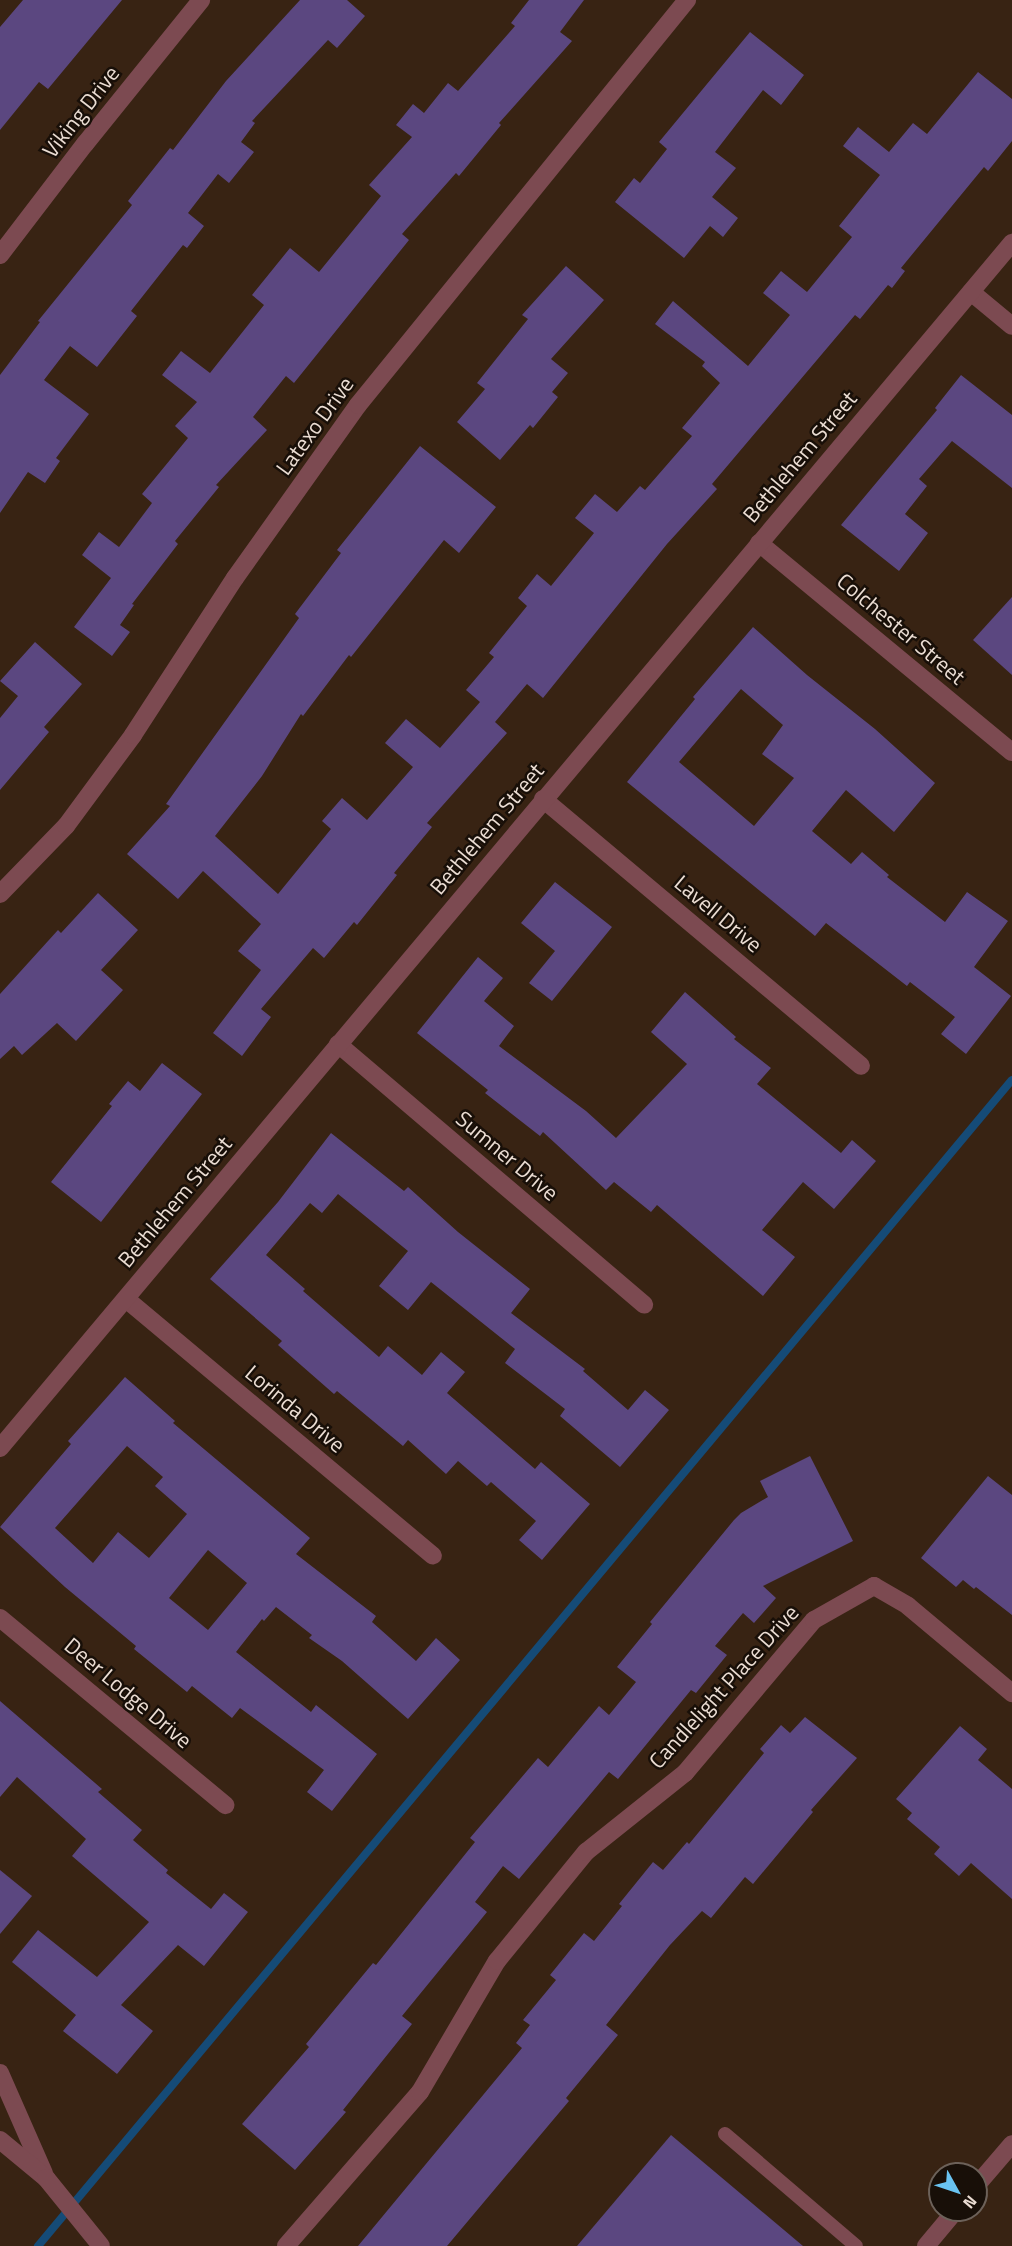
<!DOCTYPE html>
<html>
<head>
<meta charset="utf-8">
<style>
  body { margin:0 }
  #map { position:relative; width:1012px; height:2246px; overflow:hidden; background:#382313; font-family:"Titillium Web",sans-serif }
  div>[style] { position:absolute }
  .stream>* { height:8px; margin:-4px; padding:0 4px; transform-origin:4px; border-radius:4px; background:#154b77 }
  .building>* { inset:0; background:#5b4780 }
  .lane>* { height:14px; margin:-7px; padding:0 7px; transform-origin:7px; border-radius:7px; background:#7c4a51 }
  .street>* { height:18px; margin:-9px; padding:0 9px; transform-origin:9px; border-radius:9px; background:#7c4a51 }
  span { translate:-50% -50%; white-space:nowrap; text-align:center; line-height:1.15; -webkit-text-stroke:5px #180f08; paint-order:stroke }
  .street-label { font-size:22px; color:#ebddd3 }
  .north { position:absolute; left:928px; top:2162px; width:60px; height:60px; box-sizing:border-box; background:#180f08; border:2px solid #6c6159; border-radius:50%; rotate:130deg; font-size:16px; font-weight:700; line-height:24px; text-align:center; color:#ebddd3 }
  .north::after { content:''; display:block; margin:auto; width:21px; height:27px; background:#69c3f1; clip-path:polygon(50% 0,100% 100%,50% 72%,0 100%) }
</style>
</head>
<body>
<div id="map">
  <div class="stream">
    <div style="left:38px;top:2246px;width:1519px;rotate:-50.13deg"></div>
  </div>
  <div class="building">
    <div style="clip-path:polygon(23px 0,122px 0,48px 89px,39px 82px,0 130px,0 27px)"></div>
    <div style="clip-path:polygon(300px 0,347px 0,365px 16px,337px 48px,328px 40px,252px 121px,255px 123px,241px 142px,254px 152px,229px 183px,218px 174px,188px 213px,204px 226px,187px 248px,183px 245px,131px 311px,137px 316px,97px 367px,70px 346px,44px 380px,89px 414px,56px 458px,60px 461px,45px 483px,28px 472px,0 513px,0 375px,40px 322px,38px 321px,132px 205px,128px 201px,170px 148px,173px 150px,226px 81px)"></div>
    <div style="clip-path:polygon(529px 0,584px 0,560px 32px,572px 41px,499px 123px,501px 125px,459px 176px,456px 173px,402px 234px,409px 240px,294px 383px,286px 376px,253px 417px,267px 430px,216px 485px,219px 487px,175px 541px,178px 544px,132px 604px,134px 605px,120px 625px,130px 632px,112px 656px,74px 627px,111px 578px,82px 555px,99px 532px,119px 547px,152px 503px,142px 494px,188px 438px,175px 426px,197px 402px,162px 375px,181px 351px,210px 373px,264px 305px,252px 295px,290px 248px,319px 272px,381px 196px,369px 185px,412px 137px,396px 125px,413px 104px,424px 113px,448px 83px,458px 91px,515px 26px,511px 23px)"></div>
    <div style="clip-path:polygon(750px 32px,804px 75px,781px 105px,763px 90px,715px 152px,736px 168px,712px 197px,738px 218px,723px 237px,710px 226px,684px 258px,615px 202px,634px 178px,640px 183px,667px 149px,659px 142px)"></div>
    <div style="clip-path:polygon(978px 72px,1012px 99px,1012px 141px,988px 171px,984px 167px,901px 268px,905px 271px,892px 288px,888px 285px,860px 319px,855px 315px,712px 484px,717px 489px,667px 544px,543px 698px,527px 684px,495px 722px,507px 733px,427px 823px,432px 827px,394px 873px,397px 875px,357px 925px,354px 922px,324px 958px,313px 948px,261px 1009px,271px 1017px,242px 1056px,213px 1033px,261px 970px,238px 951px,261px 924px,203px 871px,178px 899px,127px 854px,170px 806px,166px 804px,299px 618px,295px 614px,341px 553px,337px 550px,420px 446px,496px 507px,459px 553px,444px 540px,351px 657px,349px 655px,303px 716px,301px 714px,262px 776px,215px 836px,278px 894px,331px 829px,322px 821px,342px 798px,367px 820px,413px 767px,385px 743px,406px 719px,440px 748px,480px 702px,466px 690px,494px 657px,489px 653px,527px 606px,518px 598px,537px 574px,551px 586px,594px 533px,575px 518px,595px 494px,617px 512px,640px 486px,645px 490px,692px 436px,682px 428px,720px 383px,702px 366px,705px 362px,655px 324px,673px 301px,748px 366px,790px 315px,763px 293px,781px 271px,807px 292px,852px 237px,839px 226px,880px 175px,843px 146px,858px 127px,889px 152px,913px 123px,927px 134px)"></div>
    <div style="clip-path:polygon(566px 266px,604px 300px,551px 359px,568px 373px,552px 392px,558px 397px,533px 428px,530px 425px,500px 460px,457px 422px,485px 389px,477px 383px,528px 319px,522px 315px)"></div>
    <div style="clip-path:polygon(961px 375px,1012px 415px,1012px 488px,952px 441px,919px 479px,927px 486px,905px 514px,928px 533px,899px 571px,841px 525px,937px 410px,935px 408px)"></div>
    <div style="clip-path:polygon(1012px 597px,1012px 675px,973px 640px)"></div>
    <div style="clip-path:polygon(evenodd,753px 627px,807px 675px,875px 729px,935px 783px,894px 832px,846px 790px,812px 831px,851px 864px,862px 852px,889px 875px,887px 877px,945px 922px,967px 892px,1008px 921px,974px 967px,1011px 996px,966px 1054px,941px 1034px,955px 1017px,910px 982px,907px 986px,826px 923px,815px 936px,627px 782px,695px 699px,693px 697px,753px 627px,741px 689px,783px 725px,762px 754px,794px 778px,754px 826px,679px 762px,741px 689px)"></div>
    <div style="clip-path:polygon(35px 642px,82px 684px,44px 727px,49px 732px,0 790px,0 718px,18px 696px,0 681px)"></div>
    <div style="clip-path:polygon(555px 882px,612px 927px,552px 1001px,529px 983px,555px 951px,521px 923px)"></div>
    <div style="clip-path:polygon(98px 893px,138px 930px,101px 970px,123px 990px,76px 1041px,57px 1023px,22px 1055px,14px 1046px,0 1059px,0 994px,58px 930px,61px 933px)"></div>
    <div style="clip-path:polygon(478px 957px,503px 978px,484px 1001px,514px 1026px,499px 1046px,586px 1111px,616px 1138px,687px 1064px,651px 1032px,685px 992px,736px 1037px,734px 1039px,771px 1068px,757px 1084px,841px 1153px,852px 1140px,876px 1161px,834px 1209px,803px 1182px,762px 1230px,795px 1257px,763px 1296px,657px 1205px,651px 1212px,614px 1182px,606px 1190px,543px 1132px,540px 1136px,485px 1093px,488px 1090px,417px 1033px)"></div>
    <div style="clip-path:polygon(162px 1063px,202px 1094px,101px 1222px,51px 1182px,112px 1106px,109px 1104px,128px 1081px,140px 1091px)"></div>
    <div style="clip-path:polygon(331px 1133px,404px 1191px,408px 1187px,458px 1232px,530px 1289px,511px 1313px,585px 1369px,583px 1371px,628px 1410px,645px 1390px,669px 1410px,620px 1467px,560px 1416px,565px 1409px,505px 1363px,515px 1349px,431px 1282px,408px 1310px,379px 1286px,408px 1251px,338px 1194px,322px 1213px,310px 1203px,266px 1255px,305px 1289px,303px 1291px,379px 1357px,388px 1346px,422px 1375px,441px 1352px,465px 1372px,447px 1393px,535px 1469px,541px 1462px,590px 1504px,542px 1560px,519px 1540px,536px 1521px,491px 1482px,487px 1486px,458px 1461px,446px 1474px,408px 1440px,403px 1446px,337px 1391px,334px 1394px,278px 1345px,282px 1341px,210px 1279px,278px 1202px)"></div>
    <div style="clip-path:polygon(evenodd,125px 1377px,175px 1421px,173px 1423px,310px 1538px,296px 1554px,376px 1616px,372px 1622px,416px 1661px,436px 1638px,460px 1660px,408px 1719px,342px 1661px,309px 1638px,312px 1635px,276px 1607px,264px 1621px,262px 1619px,236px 1652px,311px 1712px,316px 1705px,377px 1754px,332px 1811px,307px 1792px,324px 1770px,240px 1708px,232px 1718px,192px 1686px,187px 1692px,134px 1649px,136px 1646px,65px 1587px,0 1527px,71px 1444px,68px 1441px,125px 1377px,127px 1446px,163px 1477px,155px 1486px,187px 1514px,149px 1558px,118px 1532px,93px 1563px,55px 1528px,127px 1446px,125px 1377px,208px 1550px,247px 1583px,208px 1630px,169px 1598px,208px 1550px)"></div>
    <div style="clip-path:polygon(810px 1456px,853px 1541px,763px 1586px,776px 1598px,754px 1623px,743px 1613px,715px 1646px,727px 1655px,696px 1693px,691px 1690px,618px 1779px,609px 1772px,519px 1879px,503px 1866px,475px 1902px,487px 1912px,402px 2016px,412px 2024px,343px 2110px,346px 2112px,295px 2170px,242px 2124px,309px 2047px,306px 2044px,373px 1963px,376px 1965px,475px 1842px,470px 1838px,538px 1758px,548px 1767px,599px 1706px,609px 1715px,636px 1682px,617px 1667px,652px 1624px,650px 1622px,734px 1520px,741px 1513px,768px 1497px,760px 1481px)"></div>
    <div style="clip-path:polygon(988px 1476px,1012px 1495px,1012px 1615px,976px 1587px,974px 1589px,963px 1580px,956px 1587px,921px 1558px)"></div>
    <div style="clip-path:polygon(0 1701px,102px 1789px,98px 1792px,142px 1830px,133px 1840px,168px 1870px,166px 1873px,211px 1909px,224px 1893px,248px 1912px,204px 1966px,178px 1945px,121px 2005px,153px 2031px,117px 2074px,63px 2031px,76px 2015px,12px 1962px,38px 1930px,97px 1977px,149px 1922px,72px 1856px,86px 1839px,17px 1777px,0 1797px)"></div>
    <div style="clip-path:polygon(805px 1717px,857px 1758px,811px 1810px,813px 1812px,753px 1884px,745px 1877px,711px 1918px,702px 1911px,670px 1945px,606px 2025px,618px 2035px,566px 2098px,569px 2101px,447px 2246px,358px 2246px,522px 2048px,516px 2043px,530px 2025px,523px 2020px,556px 1980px,550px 1975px,584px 1933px,594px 1941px,622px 1906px,619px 1904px,653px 1862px,663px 1870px,687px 1842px,689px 1844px,764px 1753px,760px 1749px,781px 1725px,790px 1733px)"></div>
    <div style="clip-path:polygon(960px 1726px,987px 1749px,978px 1760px,1012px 1789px,1012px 1899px,971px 1863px,959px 1876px,934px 1854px,940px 1847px,907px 1819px,912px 1813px,896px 1799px)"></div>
    <div style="clip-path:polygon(0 1870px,32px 1896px,0 1934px)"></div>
    <div style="clip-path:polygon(671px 2135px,803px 2246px,577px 2246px)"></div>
  </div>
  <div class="lane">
    <div style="left:725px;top:2134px;width:172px;rotate:40.5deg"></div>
  </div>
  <div class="street">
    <div style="left:0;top:255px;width:140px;rotate:-52.6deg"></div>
    <div style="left:85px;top:144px;width:185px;rotate:-51.1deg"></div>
    <div style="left:971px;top:292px;width:53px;rotate:39.7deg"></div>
    <div style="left:759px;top:543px;width:328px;rotate:39.6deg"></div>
    <div style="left:543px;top:799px;width:415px;rotate:40deg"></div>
    <div style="left:0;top:894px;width:95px;rotate:-45.9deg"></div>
    <div style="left:66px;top:826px;width:113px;rotate:-53.6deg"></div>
    <div style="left:133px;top:735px;width:187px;rotate:-57deg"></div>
    <div style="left:235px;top:578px;width:212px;rotate:-54.6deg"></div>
    <div style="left:358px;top:405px;width:522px;rotate:-50.91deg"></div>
    <div style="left:338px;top:1044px;width:402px;rotate:40.4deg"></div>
    <div style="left:126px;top:1299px;width:400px;rotate:39.9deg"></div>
    <div style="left:0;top:1448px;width:1574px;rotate:-49.98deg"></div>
    <div style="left:0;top:1618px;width:293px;rotate:39.7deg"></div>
    <div style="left:0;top:2073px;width:109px;rotate:66.3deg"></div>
    <div style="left:0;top:2140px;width:60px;rotate:39.6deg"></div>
    <div style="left:46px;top:2178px;width:87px;rotate:51deg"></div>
    <div style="left:976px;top:2186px;width:55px;rotate:-49.4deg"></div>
    <div style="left:286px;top:2246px;width:204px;rotate:-49deg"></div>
    <div style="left:420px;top:2092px;width:152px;rotate:-59.6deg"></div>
    <div style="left:497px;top:1961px;width:141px;rotate:-50.8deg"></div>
    <div style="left:586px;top:1852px;width:127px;rotate:-38.6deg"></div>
    <div style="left:685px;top:1773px;width:200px;rotate:-49.9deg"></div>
    <div style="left:814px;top:1620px;width:69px;rotate:-29.5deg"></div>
    <div style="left:874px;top:1586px;width:39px;rotate:30deg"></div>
    <div style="left:908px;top:1606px;width:136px;rotate:39.9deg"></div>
    <div style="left:926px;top:2246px;width:47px;rotate:-50.2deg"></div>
  </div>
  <div class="street-label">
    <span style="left:81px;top:112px;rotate:-52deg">Viking Drive</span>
    <span style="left:315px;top:426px;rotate:-54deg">Latexo Drive</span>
    <span style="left:800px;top:457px;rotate:-50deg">Bethlehem Street</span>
    <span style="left:901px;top:629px;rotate:40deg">Colchester Street</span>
    <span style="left:487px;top:829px;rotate:-50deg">Bethlehem Street</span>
    <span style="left:718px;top:914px;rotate:40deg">Lavell Drive</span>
    <span style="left:507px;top:1156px;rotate:40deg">Sumner Drive</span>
    <span style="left:175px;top:1202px;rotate:-50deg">Bethlehem Street</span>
    <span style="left:295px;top:1409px;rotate:40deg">Lorinda Drive</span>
    <span style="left:724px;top:1687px;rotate:-48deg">Candlelight Place Drive</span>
    <span style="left:128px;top:1693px;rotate:40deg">Deer Lodge Drive</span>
  </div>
  <div class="north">N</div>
</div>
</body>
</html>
